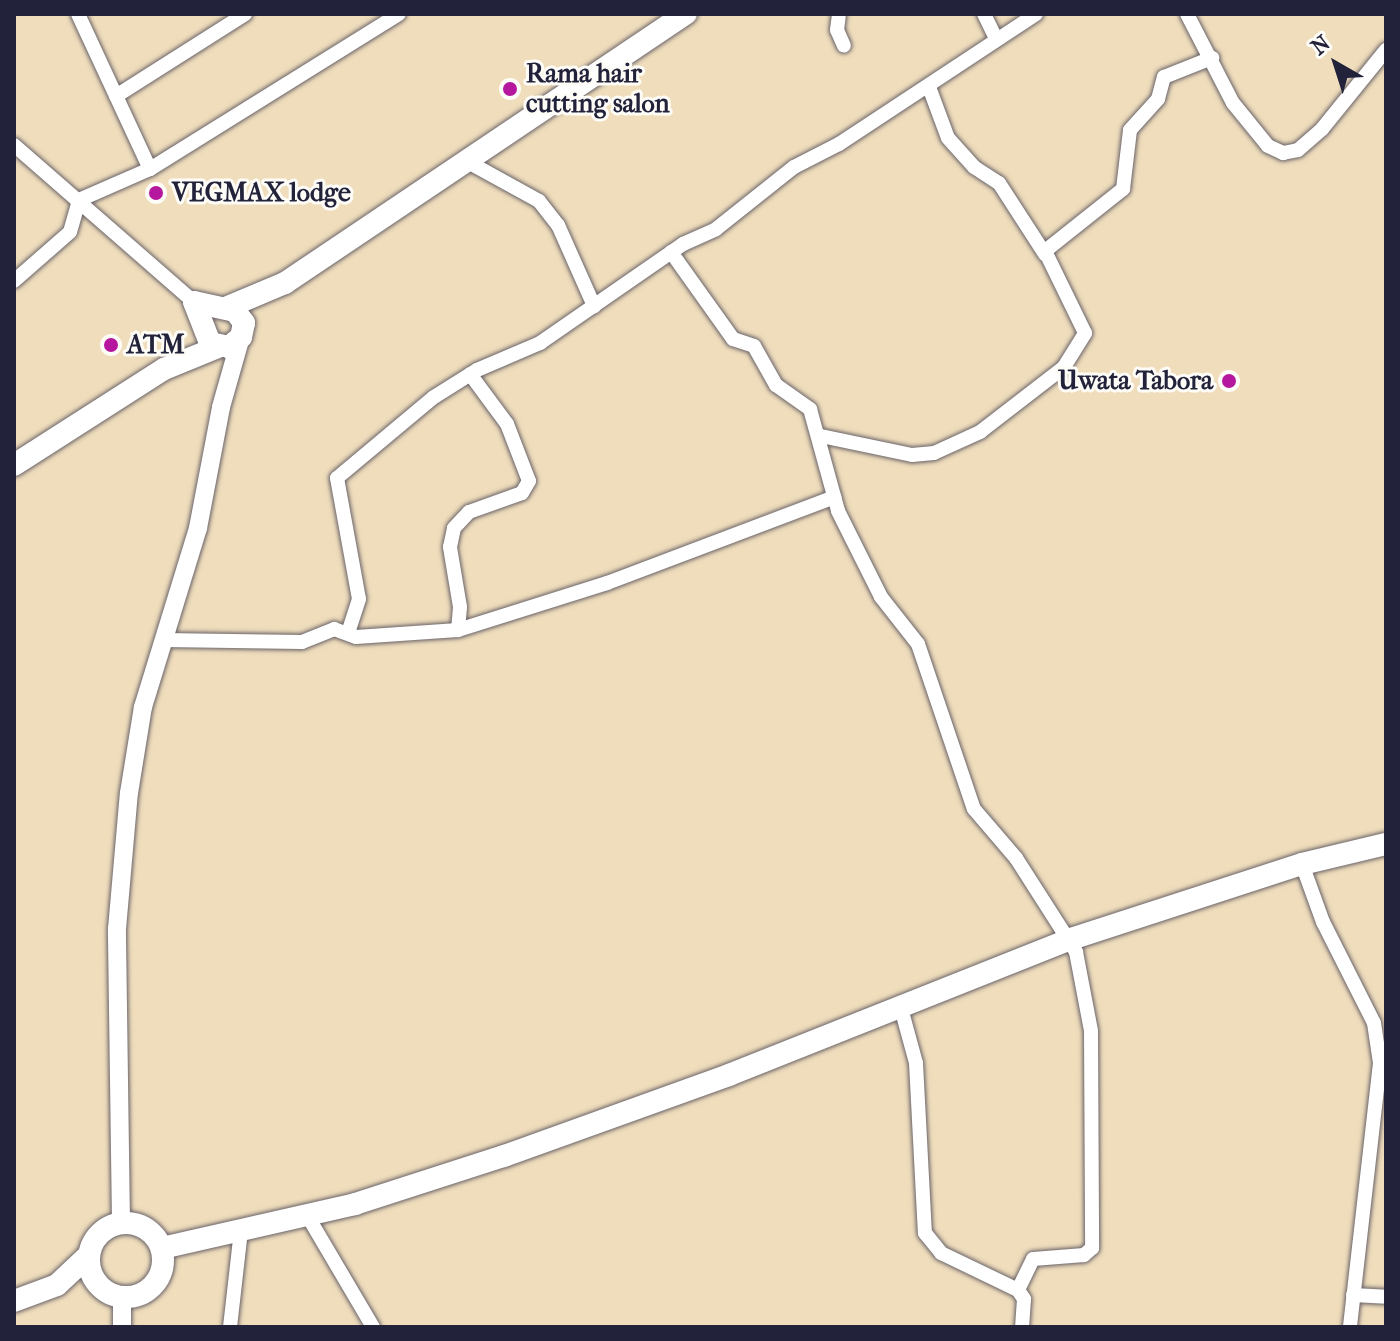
<!DOCTYPE html>
<html>
<head>
<meta charset="utf-8">
<style>
  body { margin:0 }
  #map { position:relative; width:1400px; height:1341px; overflow:hidden; background:#efddbc; font-family:"IM FELL French Canon",serif }
  div>[style] { position:absolute }
  .roads { filter:drop-shadow(0 0 2px #6a6368) drop-shadow(0 0 2px #6a6368) }
  .minor>* { height:14px; margin:-7px; padding:0 7px; transform-origin:7px; border-radius:7px; background:#fff }
  .major>* { height:18px; margin:-9px; padding:0 9px; transform-origin:9px; border-radius:9px; background:#fff }
  .highway>* { height:22px; margin:-11px; padding:0 11px; transform-origin:11px; border-radius:11px; background:#fff }
  .highway>.ring { margin:-11px; padding:0; box-sizing:content-box; background:none; border:22px solid #fff; border-radius:50% }
  .dots>* { width:22px; height:22px; translate:-50% -50%; box-sizing:border-box; border:4px solid #fdfcf7; border-radius:50% }
  span { translate:-50% -50%; white-space:nowrap; text-align:center; line-height:1.15; -webkit-text-stroke:6px #fdfcf7; paint-order:stroke }
  .poi-label { font-size:26px; color:#22223b; font-weight:700 }
  .left { translate:0 -50%; text-align:left }
  .right { translate:-100% -50%; text-align:right }
  .frame { position:absolute; inset:0; border:16px solid #22223b; pointer-events:none }
  .north { position:absolute; left:1296px; top:24px; width:80px; height:80px; -webkit-text-stroke:6px #fdfcf7; paint-order:stroke; rotate:321deg; font-size:22px; font-weight:700; line-height:32px; text-align:center; color:#22223b }
  .north::after { content:''; display:block; margin:auto; width:28px; height:36px; background:#22223b; clip-path:polygon(50% 0,100% 100%,50% 72%,0 100%) }
</style>
</head>
<body>
<div id="map">
  <div class="roads">
    <div class="minor">
      <div style="left:78px;top:14px;width:171px;rotate:65.1deg"></div>
      <div style="left:839px;top:14px;width:16px;rotate:97deg"></div>
      <div style="left:837px;top:30px;width:17px;rotate:66deg"></div>
      <div style="left:984px;top:14px;width:28px;rotate:64deg"></div>
      <div style="left:1187px;top:14px;width:100px;rotate:62.7deg"></div>
      <div style="left:1233px;top:103px;width:55px;rotate:50.9deg"></div>
      <div style="left:1268px;top:146px;width:17px;rotate:25deg"></div>
      <div style="left:1283px;top:153px;width:15px;rotate:-11deg"></div>
      <div style="left:1298px;top:150px;width:32px;rotate:-41deg"></div>
      <div style="left:1322px;top:129px;width:102px;rotate:-51deg"></div>
      <div style="left:929px;top:87px;width:54px;rotate:69.6deg"></div>
      <div style="left:948px;top:138px;width:39px;rotate:48deg"></div>
      <div style="left:974px;top:167px;width:30px;rotate:33deg"></div>
      <div style="left:999px;top:183px;width:85px;rotate:57.1deg"></div>
      <div style="left:116px;top:96px;width:153px;rotate:-32.4deg"></div>
      <div style="left:14px;top:145px;width:239px;rotate:41.1deg"></div>
      <div style="left:470px;top:163px;width:79px;rotate:28.8deg"></div>
      <div style="left:539px;top:201px;width:31px;rotate:52deg"></div>
      <div style="left:558px;top:225px;width:89px;rotate:66deg"></div>
      <div style="left:671px;top:252px;width:107px;rotate:54.5deg"></div>
      <div style="left:733px;top:339px;width:22px;rotate:18deg"></div>
      <div style="left:754px;top:346px;width:45px;rotate:60.6deg"></div>
      <div style="left:776px;top:385px;width:42px;rotate:35.2deg"></div>
      <div style="left:810px;top:409px;width:106px;rotate:74.6deg"></div>
      <div style="left:838px;top:511px;width:96px;rotate:63.4deg"></div>
      <div style="left:881px;top:597px;width:60px;rotate:51.8deg"></div>
      <div style="left:918px;top:644px;width:174px;rotate:71.3deg"></div>
      <div style="left:974px;top:809px;width:65px;rotate:49.4deg"></div>
      <div style="left:1016px;top:858px;width:112px;rotate:57.4deg"></div>
      <div style="left:1076px;top:952px;width:80px;rotate:79.2deg"></div>
      <div style="left:1091px;top:1031px;width:217px;rotate:89.7deg"></div>
      <div style="left:1092px;top:1248px;width:11px;rotate:139deg"></div>
      <div style="left:1084px;top:1255px;width:51px;rotate:175.5deg"></div>
      <div style="left:1033px;top:1259px;width:34px;rotate:116deg"></div>
      <div style="left:14px;top:281px;width:74px;rotate:-41.2deg"></div>
      <div style="left:70px;top:232px;width:33px;rotate:-74deg"></div>
      <div style="left:79px;top:200px;width:77px;rotate:-23.6deg"></div>
      <div style="left:150px;top:169px;width:293px;rotate:-31.9deg"></div>
      <div style="left:821px;top:436px;width:93px;rotate:11.8deg"></div>
      <div style="left:912px;top:455px;width:22px;rotate:-5deg"></div>
      <div style="left:934px;top:453px;width:51px;rotate:-24.5deg"></div>
      <div style="left:980px;top:432px;width:106px;rotate:-37.7deg"></div>
      <div style="left:1064px;top:367px;width:40px;rotate:-58deg"></div>
      <div style="left:1085px;top:333px;width:91px;rotate:-116deg"></div>
      <div style="left:1045px;top:251px;width:100px;rotate:-38.5deg"></div>
      <div style="left:1123px;top:189px;width:59px;rotate:-83.2deg"></div>
      <div style="left:1130px;top:130px;width:42px;rotate:-47.9deg"></div>
      <div style="left:1158px;top:99px;width:23px;rotate:-75deg"></div>
      <div style="left:1164px;top:77px;width:52px;rotate:-21.6deg"></div>
      <div style="left:458px;top:630px;width:23px;rotate:-85deg"></div>
      <div style="left:460px;top:607px;width:61px;rotate:-99.5deg"></div>
      <div style="left:450px;top:547px;width:19px;rotate:-78deg"></div>
      <div style="left:454px;top:528px;width:22px;rotate:-47deg"></div>
      <div style="left:469px;top:512px;width:56px;rotate:-19.7deg"></div>
      <div style="left:522px;top:493px;width:14px;rotate:-60deg"></div>
      <div style="left:529px;top:481px;width:61px;rotate:-111.1deg"></div>
      <div style="left:507px;top:424px;width:62px;rotate:-126.5deg"></div>
      <div style="left:348px;top:633px;width:36px;rotate:-72deg"></div>
      <div style="left:359px;top:599px;width:123px;rotate:-100.3deg"></div>
      <div style="left:337px;top:478px;width:126px;rotate:-39.9deg"></div>
      <div style="left:434px;top:397px;width:51px;rotate:-32.1deg"></div>
      <div style="left:477px;top:370px;width:69px;rotate:-23.2deg"></div>
      <div style="left:540px;top:343px;width:174px;rotate:-34.7deg"></div>
      <div style="left:683px;top:244px;width:36px;rotate:-24deg"></div>
      <div style="left:716px;top:229px;width:100px;rotate:-38.5deg"></div>
      <div style="left:794px;top:167px;width:51px;rotate:-27.1deg"></div>
      <div style="left:839px;top:144px;width:236px;rotate:-33.4deg"></div>
      <div style="left:163px;top:640px;width:139px;rotate:0.8deg"></div>
      <div style="left:302px;top:642px;width:35px;rotate:-22deg"></div>
      <div style="left:334px;top:629px;width:23px;rotate:20deg"></div>
      <div style="left:356px;top:637px;width:102px;rotate:-3.9deg"></div>
      <div style="left:458px;top:630px;width:156px;rotate:-17.5deg"></div>
      <div style="left:607px;top:583px;width:243px;rotate:-20.7deg"></div>
      <div style="left:1302px;top:864px;width:62px;rotate:70.1deg"></div>
      <div style="left:1323px;top:922px;width:113px;rotate:63.2deg"></div>
      <div style="left:1374px;top:1023px;width:40px;rotate:81.5deg"></div>
      <div style="left:1380px;top:1063px;width:266px;rotate:96.5deg"></div>
      <div style="left:901px;top:1008px;width:57px;rotate:74.7deg"></div>
      <div style="left:916px;top:1063px;width:170px;rotate:87deg"></div>
      <div style="left:925px;top:1233px;width:26px;rotate:51deg"></div>
      <div style="left:941px;top:1253px;width:85px;rotate:25.7deg"></div>
      <div style="left:1018px;top:1290px;width:11px;rotate:56deg"></div>
      <div style="left:1024px;top:1299px;width:28px;rotate:94deg"></div>
      <div style="left:307px;top:1215px;width:130px;rotate:59.5deg"></div>
      <div style="left:1353px;top:1295px;width:33px;rotate:3deg"></div>
      <div style="left:230px;top:1327px;width:97px;rotate:-83.5deg"></div>
    </div>
    <div class="major">
      <div style="left:121px;top:1223px;width:294px;rotate:-90.8deg"></div>
      <div style="left:117px;top:929px;width:137px;rotate:-85deg"></div>
      <div style="left:129px;top:793px;width:87px;rotate:-80.8deg"></div>
      <div style="left:143px;top:707px;width:187px;rotate:-72.9deg"></div>
      <div style="left:198px;top:528px;width:123px;rotate:-79.2deg"></div>
      <div style="left:221px;top:407px;width:73px;rotate:-74.1deg"></div>
      <div style="left:122px;top:1297px;width:30px;rotate:90deg"></div>
    </div>
    <div class="highway">
      <div style="left:194px;top:302px;width:42px;rotate:12.4deg"></div>
      <div style="left:235px;top:311px;width:15px;rotate:53deg"></div>
      <div style="left:244px;top:323px;width:14px;rotate:102deg"></div>
      <div style="left:241px;top:337px;width:16px;rotate:140deg"></div>
      <div style="left:229px;top:347px;width:19px;rotate:-168deg"></div>
      <div style="left:210px;top:343px;width:44px;rotate:-111.3deg"></div>
      <div style="left:228px;top:307px;width:62px;rotate:-22.8deg"></div>
      <div style="left:285px;top:283px;width:483px;rotate:-33.9deg"></div>
      <div style="left:14px;top:465px;width:178px;rotate:-32.6deg"></div>
      <div style="left:164px;top:369px;width:58px;rotate:-22.2deg"></div>
      <div class="ring" style="left:89px;top:1223px;width:52px;height:52px"></div>
      <div style="left:162px;top:1248px;width:198px;rotate:-12.8deg"></div>
      <div style="left:355px;top:1204px;width:157px;rotate:-17.9deg"></div>
      <div style="left:504px;top:1156px;width:239px;rotate:-19.8deg"></div>
      <div style="left:729px;top:1075px;width:368px;rotate:-21.7deg"></div>
      <div style="left:1071px;top:939px;width:243px;rotate:-18deg"></div>
      <div style="left:1302px;top:864px;width:86px;rotate:-13.4deg"></div>
      <div style="left:14px;top:1301px;width:46px;rotate:-20.4deg"></div>
      <div style="left:57px;top:1285px;width:44px;rotate:-43.2deg"></div>
    </div>
  </div>
  <div class="dots">
    <div style="left:510px;top:89px;background:#b5179e"></div>
    <div style="left:156px;top:193px;background:#b5179e"></div>
    <div style="left:111px;top:345px;background:#b5179e"></div>
    <div style="left:1229px;top:381px;background:#b5179e"></div>
  </div>
  <div class="poi-label">
    <span class="left" style="left:526px;top:89px">Rama hair<br>cutting salon</span>
    <span class="left" style="left:172px;top:193px">VEGMAX lodge</span>
    <span class="left" style="left:127px;top:345px">ATM</span>
    <span class="right" style="left:1213px;top:381px">Uwata Tabora</span>
  </div>
  <div class="frame"></div>
  <div class="north">N</div>
</div>
</body>
</html>
